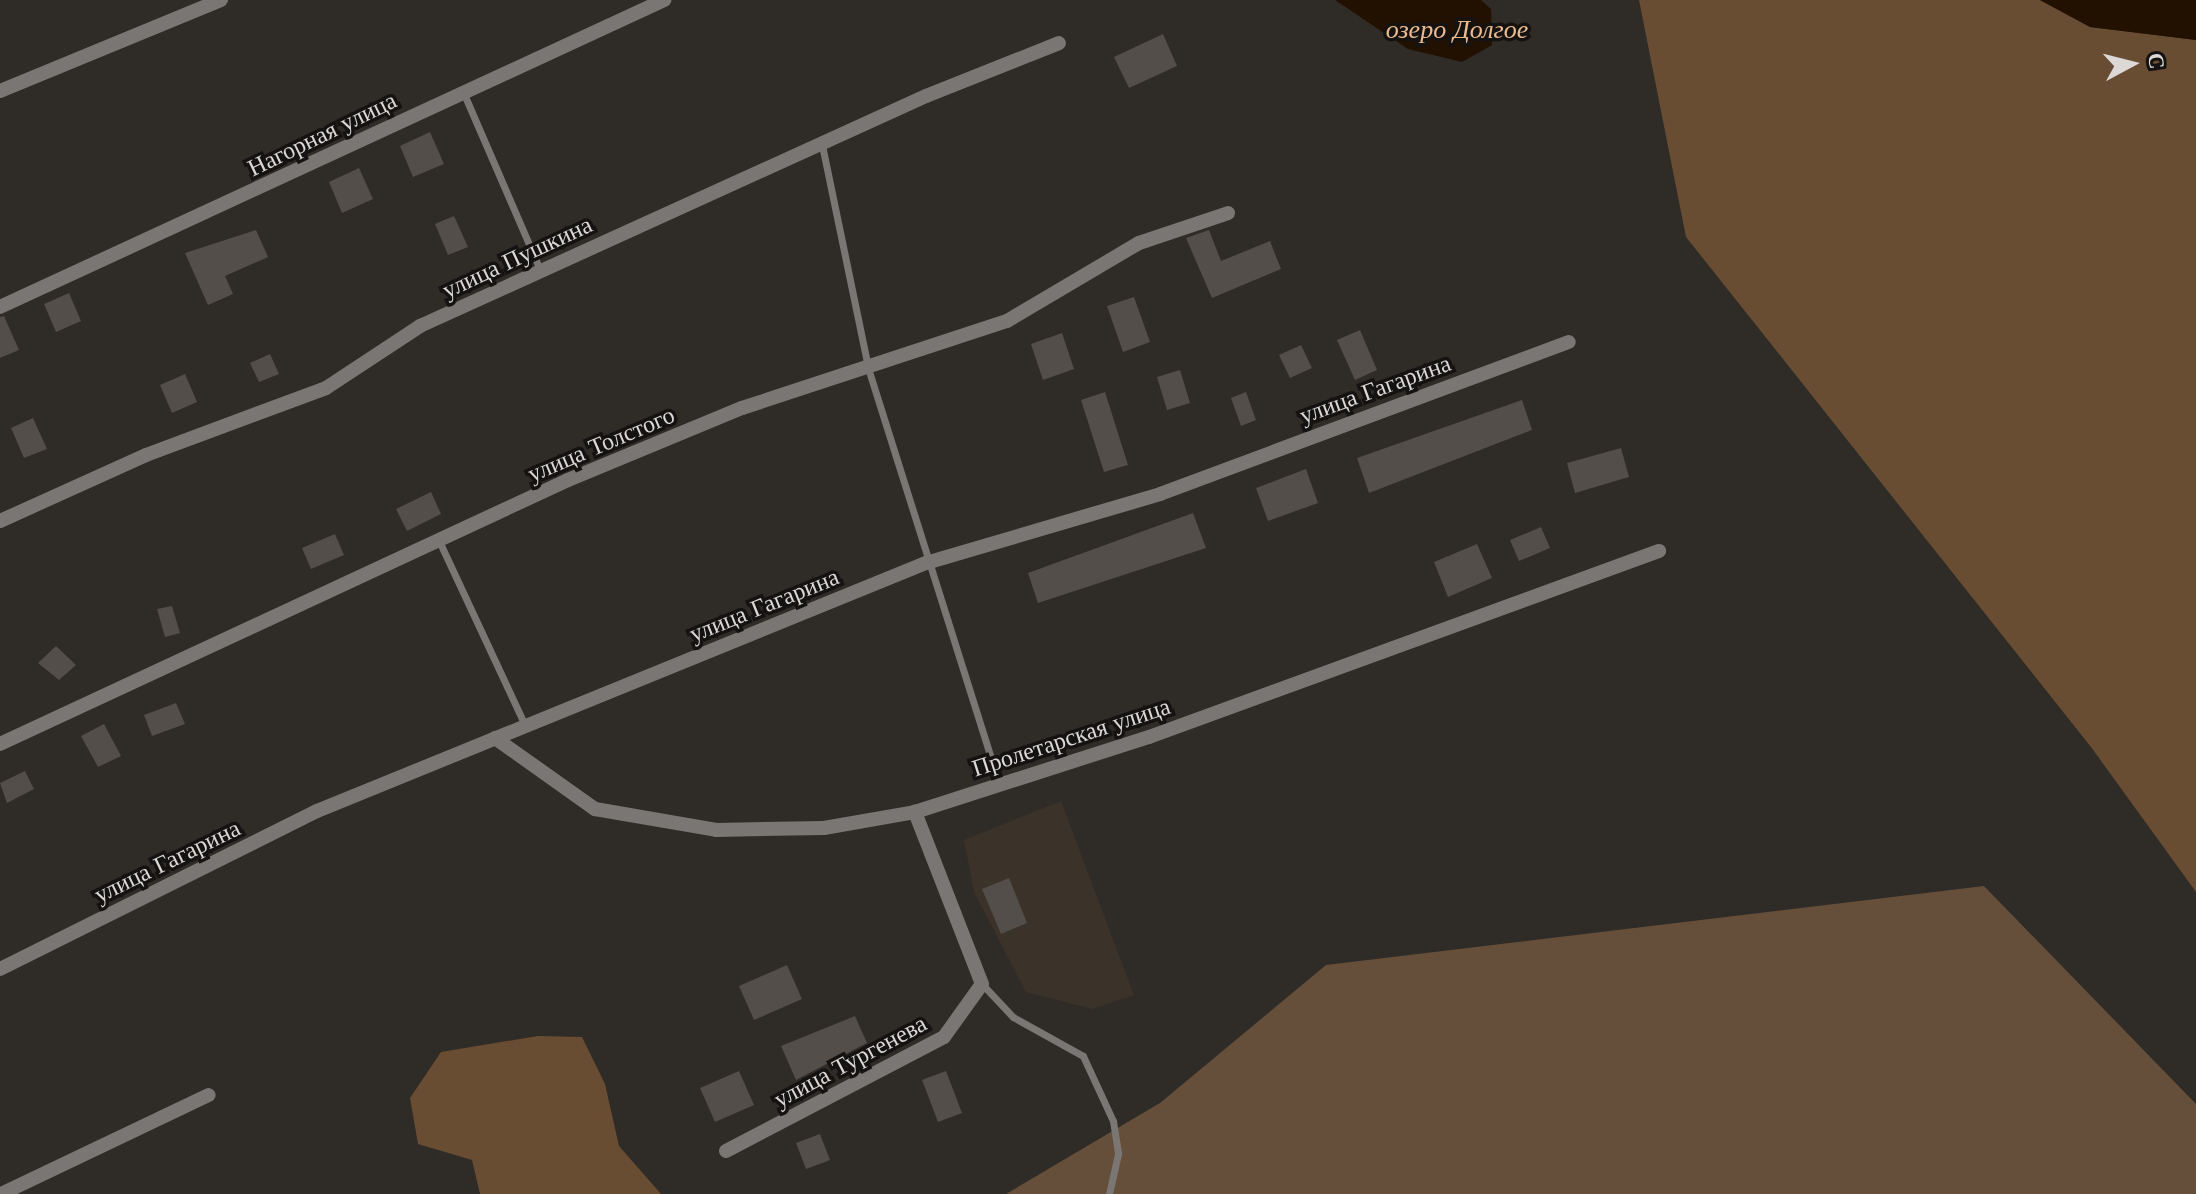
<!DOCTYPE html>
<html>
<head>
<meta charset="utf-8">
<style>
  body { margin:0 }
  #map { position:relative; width:2196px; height:1194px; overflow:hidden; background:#2f2b27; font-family:"Libre Baskerville",serif }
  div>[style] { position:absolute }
  .built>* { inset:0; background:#3b322a }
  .green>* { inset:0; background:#654f3a }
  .forest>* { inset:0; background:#694d32 }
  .water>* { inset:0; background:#231100 }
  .building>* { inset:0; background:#534e4a }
  .lane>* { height:7px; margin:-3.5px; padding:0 3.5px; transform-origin:3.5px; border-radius:3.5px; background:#797674 }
  .street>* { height:14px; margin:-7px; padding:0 7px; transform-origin:7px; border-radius:7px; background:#797674 }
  span { translate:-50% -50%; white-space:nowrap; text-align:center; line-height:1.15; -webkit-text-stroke:7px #151312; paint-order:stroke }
  .street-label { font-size:24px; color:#dbd8d6 }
  .water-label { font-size:26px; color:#eebb8b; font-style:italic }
  .north { position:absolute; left:2092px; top:24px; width:80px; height:80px; -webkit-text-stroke:6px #151312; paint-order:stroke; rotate:83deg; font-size:22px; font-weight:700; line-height:32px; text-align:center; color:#dbd8d6 }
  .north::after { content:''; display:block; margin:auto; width:28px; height:36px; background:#dbd8d6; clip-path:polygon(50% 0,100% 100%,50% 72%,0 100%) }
</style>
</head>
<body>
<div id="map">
  <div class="built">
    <div style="clip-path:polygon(1061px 801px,1134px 995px,1092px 1009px,1026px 992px,974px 892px,964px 840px)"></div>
  </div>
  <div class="green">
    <div style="clip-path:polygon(1984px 886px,2196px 1104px,2196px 1194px,1006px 1194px,1160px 1103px,1326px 965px)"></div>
  </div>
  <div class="forest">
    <div style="clip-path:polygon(1639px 0,2040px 0,2090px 27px,2196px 40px,2196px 892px,2091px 747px,1686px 237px)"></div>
    <div style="clip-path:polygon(538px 1036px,582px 1037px,605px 1084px,619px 1146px,661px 1194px,480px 1194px,472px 1160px,418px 1144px,410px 1098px,441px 1052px)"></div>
  </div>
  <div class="water">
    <div style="clip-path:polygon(1335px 0,1481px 0,1491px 9px,1492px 45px,1462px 62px,1408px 49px)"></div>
    <div style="clip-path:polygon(2040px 0,2196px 0,2196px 40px,2090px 27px)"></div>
  </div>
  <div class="building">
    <div style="clip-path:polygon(1163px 34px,1177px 66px,1129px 88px,1114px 57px)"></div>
    <div style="clip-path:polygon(430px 132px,444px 164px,413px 177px,400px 146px)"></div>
    <div style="clip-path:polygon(359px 168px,373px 199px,342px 213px,329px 182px)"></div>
    <div style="clip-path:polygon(454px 216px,468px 247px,448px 255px,435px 224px)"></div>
    <div style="clip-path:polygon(256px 230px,268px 257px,225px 276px,233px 294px,208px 305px,185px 253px)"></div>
    <div style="clip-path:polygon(1209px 230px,1221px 261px,1270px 241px,1281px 269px,1212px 298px,1186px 238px)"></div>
    <div style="clip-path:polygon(69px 293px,81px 321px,56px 332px,44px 304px)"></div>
    <div style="clip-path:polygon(1134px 297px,1150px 342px,1123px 352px,1107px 306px)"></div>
    <div style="clip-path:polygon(4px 316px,19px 350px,0 358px,0 317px)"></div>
    <div style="clip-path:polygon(1360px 330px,1377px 370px,1355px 380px,1337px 340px)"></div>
    <div style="clip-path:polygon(1062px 333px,1074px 369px,1043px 380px,1031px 344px)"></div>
    <div style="clip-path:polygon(1301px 345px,1312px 368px,1290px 378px,1279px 355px)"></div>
    <div style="clip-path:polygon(270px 354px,279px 374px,259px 382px,250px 363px)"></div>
    <div style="clip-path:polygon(1180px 370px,1190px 403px,1167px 410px,1157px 377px)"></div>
    <div style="clip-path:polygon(185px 374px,197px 402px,172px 413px,160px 385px)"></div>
    <div style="clip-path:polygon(1105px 392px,1128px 465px,1104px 472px,1081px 400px)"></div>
    <div style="clip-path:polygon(1246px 392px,1256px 420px,1241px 426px,1231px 398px)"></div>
    <div style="clip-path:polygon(1522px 400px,1532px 430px,1369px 493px,1357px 458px)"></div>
    <div style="clip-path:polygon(33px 418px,47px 449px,24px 458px,11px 428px)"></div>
    <div style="clip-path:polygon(1621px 448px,1629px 477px,1575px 493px,1567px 463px)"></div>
    <div style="clip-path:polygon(1306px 469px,1318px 503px,1268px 521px,1256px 488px)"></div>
    <div style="clip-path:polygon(431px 492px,441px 514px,407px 531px,396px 509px)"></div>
    <div style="clip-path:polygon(1193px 513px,1206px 548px,1038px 603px,1028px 573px)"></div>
    <div style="clip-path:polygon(1541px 527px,1550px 548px,1519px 561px,1510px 540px)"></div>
    <div style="clip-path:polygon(335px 534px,344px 555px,311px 569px,302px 548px)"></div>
    <div style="clip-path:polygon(1477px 544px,1492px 578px,1448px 597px,1434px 562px)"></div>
    <div style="clip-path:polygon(172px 606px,180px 633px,165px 637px,157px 609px)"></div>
    <div style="clip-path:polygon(56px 646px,76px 665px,59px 680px,38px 663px)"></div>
    <div style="clip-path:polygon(176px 703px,185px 724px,152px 736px,144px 715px)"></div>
    <div style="clip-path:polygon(104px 724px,121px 756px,98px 767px,81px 736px)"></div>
    <div style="clip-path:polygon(25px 771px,34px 789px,7px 803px,0 783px)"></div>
    <div style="clip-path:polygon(1009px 878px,1027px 923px,1001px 934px,982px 889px)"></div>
    <div style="clip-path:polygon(787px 965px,802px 999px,754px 1020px,739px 986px)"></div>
    <div style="clip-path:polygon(855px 1016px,867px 1043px,796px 1080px,781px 1046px)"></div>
    <div style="clip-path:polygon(739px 1071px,754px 1105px,715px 1122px,700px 1088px)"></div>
    <div style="clip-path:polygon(946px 1071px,962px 1113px,938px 1122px,922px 1080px)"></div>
    <div style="clip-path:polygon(820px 1134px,830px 1160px,806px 1169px,796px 1143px)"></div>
  </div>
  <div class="lane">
    <div style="left:464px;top:94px;width:194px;rotate:66.6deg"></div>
    <div style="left:822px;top:145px;width:228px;rotate:78.3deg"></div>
    <div style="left:868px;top:368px;width:435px;rotate:72.5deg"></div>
    <div style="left:440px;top:543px;width:201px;rotate:65deg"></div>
    <div style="left:982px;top:984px;width:45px;rotate:46.8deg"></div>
    <div style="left:1013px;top:1017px;width:80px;rotate:29.1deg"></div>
    <div style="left:1083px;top:1056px;width:72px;rotate:65.2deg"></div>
    <div style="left:1113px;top:1121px;width:33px;rotate:81deg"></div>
    <div style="left:1118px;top:1154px;width:41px;rotate:102.7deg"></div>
  </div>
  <div class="street">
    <div style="left:0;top:91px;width:239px;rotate:-22.4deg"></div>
    <div style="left:0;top:307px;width:732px;rotate:-24.81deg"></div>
    <div style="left:0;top:521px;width:160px;rotate:-24.3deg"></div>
    <div style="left:146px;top:455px;width:192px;rotate:-20.4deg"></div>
    <div style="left:326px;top:388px;width:113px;rotate:-33.4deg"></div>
    <div style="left:420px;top:326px;width:556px;rotate:-24.44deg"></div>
    <div style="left:926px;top:96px;width:143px;rotate:-21.7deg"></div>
    <div style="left:495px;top:738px;width:123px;rotate:35.4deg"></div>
    <div style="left:595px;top:809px;width:123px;rotate:9.8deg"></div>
    <div style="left:716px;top:830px;width:108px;rotate:-1.1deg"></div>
    <div style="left:824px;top:828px;width:92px;rotate:-10deg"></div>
    <div style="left:915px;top:812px;width:246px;rotate:-17.8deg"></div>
    <div style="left:1149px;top:737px;width:543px;rotate:-20.04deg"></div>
    <div style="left:0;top:744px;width:626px;rotate:-24.93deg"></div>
    <div style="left:568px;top:480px;width:188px;rotate:-22.5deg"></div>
    <div style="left:742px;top:408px;width:279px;rotate:-18.2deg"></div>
    <div style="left:1007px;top:321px;width:153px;rotate:-30.6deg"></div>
    <div style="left:1139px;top:243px;width:94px;rotate:-18.6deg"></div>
    <div style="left:0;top:969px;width:354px;rotate:-26.5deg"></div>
    <div style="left:317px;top:811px;width:658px;rotate:-22.16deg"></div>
    <div style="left:926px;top:563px;width:244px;rotate:-16.4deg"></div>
    <div style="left:1160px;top:494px;width:436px;rotate:-20.4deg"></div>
    <div style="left:726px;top:1151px;width:246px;rotate:-27.6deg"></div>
    <div style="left:944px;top:1037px;width:65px;rotate:-54.4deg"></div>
    <div style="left:982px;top:984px;width:185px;rotate:-111.3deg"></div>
    <div style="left:1px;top:1194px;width:230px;rotate:-25.5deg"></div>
  </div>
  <div class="street-label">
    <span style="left:322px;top:134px;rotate:-26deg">Нагорная улица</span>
    <span style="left:517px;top:257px;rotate:-25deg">улица Пушкина</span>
    <span style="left:1375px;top:389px;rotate:-20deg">улица Гагарина</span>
    <span style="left:601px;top:444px;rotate:-23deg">улица Толстого</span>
    <span style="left:764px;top:605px;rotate:-22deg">улица Гагарина</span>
    <span style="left:1071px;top:737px;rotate:-18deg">Пролетарская улица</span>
    <span style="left:167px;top:861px;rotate:-26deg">улица Гагарина</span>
    <span style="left:850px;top:1061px;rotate:-28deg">улица Тургенева</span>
  </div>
  <div class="water-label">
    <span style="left:1457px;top:30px">озеро Долгое</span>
  </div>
  <div class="north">С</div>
</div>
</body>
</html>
